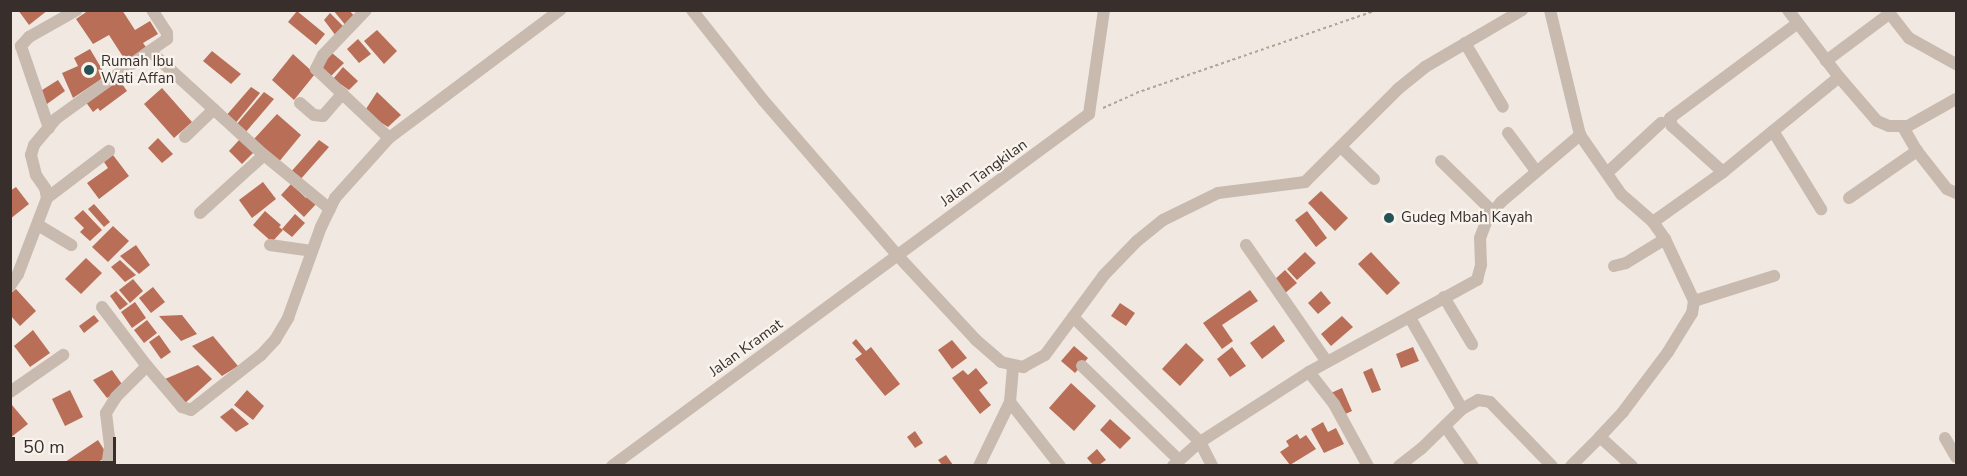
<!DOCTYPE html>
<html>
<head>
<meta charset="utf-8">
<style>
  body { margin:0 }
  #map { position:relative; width:1967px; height:476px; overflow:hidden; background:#f1e9e1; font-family:"Nunito Sans",sans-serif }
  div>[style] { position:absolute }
  .building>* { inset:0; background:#b96e57 }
  .path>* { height:2px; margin-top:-1px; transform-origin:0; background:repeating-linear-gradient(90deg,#b4a498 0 3px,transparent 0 6px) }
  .minor>* { height:12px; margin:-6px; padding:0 6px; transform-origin:6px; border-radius:6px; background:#c8baae }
  .dots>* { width:16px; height:16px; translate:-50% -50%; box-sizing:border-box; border:3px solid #f9f3ee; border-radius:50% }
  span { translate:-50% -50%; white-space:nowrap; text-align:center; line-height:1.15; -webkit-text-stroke:4.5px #f9f3ee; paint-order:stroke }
  .poi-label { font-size:15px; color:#382f2c }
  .left { translate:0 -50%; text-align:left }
  .street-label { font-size:15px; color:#382f2c }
  .frame { position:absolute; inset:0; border:12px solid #382f2c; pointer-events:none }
  .scale { position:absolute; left:12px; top:437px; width:104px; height:27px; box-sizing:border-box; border:3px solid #382f2c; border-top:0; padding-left:8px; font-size:18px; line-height:21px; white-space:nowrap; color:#382f2c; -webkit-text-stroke:4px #f9f3ee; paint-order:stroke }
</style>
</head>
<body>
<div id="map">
  <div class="building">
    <div style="clip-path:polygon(18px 10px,48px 10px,29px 25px)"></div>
    <div style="clip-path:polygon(89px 10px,122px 10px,135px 30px,150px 21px,158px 34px,143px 43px,146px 47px,127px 63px,109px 35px,93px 44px,76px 19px)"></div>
    <div style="clip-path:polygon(333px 10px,349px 10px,356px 18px,347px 27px)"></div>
    <div style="clip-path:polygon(297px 11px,325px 34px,316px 45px,288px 22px)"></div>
    <div style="clip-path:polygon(330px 13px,345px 28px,336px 36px,324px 20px)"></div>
    <div style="clip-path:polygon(377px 30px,397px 51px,384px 64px,364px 41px)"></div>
    <div style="clip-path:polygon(358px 39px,371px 54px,359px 63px,347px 49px)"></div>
    <div style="clip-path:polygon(90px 49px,106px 76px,73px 98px,62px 73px,78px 66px,74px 58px)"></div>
    <div style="clip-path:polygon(212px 51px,241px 74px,231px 84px,203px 61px)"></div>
    <div style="clip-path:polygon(332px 53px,344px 63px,331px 76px,319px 66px)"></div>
    <div style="clip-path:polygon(293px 54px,315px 74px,294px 100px,272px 80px)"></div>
    <div style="clip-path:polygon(343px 67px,358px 81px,349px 90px,333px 79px)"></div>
    <div style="clip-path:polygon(118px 78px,127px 91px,100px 111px,98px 108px,93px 112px,85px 101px)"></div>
    <div style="clip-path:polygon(58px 80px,65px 91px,47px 104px,39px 92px)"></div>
    <div style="clip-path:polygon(251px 87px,260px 93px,234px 125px,225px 117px)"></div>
    <div style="clip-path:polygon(162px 88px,192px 122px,174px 138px,144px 104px)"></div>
    <div style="clip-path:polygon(264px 92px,274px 99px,245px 133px,236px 125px)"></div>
    <div style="clip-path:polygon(377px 92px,401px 115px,388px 127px,364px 112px)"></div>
    <div style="clip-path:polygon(277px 114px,301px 135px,278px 163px,253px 140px)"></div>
    <div style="clip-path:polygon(158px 138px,173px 154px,162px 163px,148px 148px)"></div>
    <div style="clip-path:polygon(240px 139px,254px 152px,242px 164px,229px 151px)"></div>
    <div style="clip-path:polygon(319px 140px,329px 147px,299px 181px,290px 173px)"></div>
    <div style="clip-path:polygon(113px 155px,129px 176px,99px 199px,87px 183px,108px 168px,104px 162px)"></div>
    <div style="clip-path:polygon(263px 182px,276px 199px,252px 218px,239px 200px)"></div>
    <div style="clip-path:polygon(291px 184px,306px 198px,309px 195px,317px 203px,304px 217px,281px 195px)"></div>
    <div style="clip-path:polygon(16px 187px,29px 204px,10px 219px,10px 191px)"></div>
    <div style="clip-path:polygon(1321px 191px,1348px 218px,1335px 231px,1308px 203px)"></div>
    <div style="clip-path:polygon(94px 204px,110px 222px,104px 227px,88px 209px)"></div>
    <div style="clip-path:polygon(83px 210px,102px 230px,90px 241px,80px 232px,84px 228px,74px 218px)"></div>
    <div style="clip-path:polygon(265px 211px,281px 225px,279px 227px,283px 230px,272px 242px,253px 225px)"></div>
    <div style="clip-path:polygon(1307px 211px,1327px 238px,1316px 247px,1295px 220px)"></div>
    <div style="clip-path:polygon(295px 214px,305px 223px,292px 237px,282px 229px)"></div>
    <div style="clip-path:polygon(113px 226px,129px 241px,108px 262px,92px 247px)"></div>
    <div style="clip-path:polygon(136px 245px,150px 265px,139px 274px,120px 256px)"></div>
    <div style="clip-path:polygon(1305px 252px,1316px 263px,1297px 280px,1287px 269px)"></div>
    <div style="clip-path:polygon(1371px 252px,1400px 283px,1387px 295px,1358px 264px)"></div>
    <div style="clip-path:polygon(86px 258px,102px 273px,81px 294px,65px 279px)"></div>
    <div style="clip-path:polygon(120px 260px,136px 275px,125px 282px,111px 267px)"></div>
    <div style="clip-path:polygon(1285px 270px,1297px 283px,1284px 294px,1273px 281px)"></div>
    <div style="clip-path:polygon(133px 279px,143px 291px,130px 303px,119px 290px)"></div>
    <div style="clip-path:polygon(153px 287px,165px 302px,151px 313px,139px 298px)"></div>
    <div style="clip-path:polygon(16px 289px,36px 311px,20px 326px,10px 315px,10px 294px)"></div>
    <div style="clip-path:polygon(1250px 290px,1258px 301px,1222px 325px,1233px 341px,1222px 349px,1203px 323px)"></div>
    <div style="clip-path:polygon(116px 291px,128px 304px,120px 310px,110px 296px)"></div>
    <div style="clip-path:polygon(1321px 291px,1331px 303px,1318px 314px,1308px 303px)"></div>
    <div style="clip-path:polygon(135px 302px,146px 318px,132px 328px,121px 312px)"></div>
    <div style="clip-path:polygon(1120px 303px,1135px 313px,1126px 326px,1111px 316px)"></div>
    <div style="clip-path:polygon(94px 315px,99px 321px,84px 333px,79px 326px)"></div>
    <div style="clip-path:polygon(182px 315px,197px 334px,181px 341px,159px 316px)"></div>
    <div style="clip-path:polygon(1342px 316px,1353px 327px,1331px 346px,1321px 334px)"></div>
    <div style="clip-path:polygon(147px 320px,157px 333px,144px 343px,134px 330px)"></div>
    <div style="clip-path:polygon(1274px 325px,1285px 341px,1262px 359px,1250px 343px)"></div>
    <div style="clip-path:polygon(33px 330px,50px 353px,30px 367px,14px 346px)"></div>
    <div style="clip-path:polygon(159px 335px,171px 352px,161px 359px,149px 342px)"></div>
    <div style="clip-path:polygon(213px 336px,238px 366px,222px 376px,192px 346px)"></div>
    <div style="clip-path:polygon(856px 339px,866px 351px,871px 347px,900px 384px,885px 396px,855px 359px,862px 354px,852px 343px)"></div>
    <div style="clip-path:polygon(952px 340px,967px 358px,952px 369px,938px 350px)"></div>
    <div style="clip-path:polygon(1186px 343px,1204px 360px,1180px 386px,1162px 369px)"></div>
    <div style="clip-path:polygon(1074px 346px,1088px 358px,1075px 373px,1061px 361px)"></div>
    <div style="clip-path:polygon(1232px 347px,1246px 366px,1230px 377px,1217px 359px)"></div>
    <div style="clip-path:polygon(1413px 347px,1419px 361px,1401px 368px,1396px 354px)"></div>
    <div style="clip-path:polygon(198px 365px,212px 379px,184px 404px,165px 379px)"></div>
    <div style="clip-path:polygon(976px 368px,988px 383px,979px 390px,991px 405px,980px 414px,952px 378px,963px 370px,968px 375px)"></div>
    <div style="clip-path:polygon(1372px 368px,1381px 390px,1372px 393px,1363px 372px)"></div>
    <div style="clip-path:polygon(112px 370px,124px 387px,107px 398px,93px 380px)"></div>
    <div style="clip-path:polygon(1071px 383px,1096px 406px,1074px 431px,1049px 408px)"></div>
    <div style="clip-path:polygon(1342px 388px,1352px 411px,1341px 416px,1331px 393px)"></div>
    <div style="clip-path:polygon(70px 390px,83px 417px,65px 426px,52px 399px)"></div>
    <div style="clip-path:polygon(247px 390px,264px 406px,253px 420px,234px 405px)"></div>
    <div style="clip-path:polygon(12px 405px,28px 424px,10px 438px,10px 406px)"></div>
    <div style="clip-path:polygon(232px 408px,249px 424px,236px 432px,220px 417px)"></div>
    <div style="clip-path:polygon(1110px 419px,1131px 438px,1120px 449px,1100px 430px)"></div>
    <div style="clip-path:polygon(1323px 422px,1328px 432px,1336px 428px,1344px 444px,1324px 453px,1311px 429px)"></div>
    <div style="clip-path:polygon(915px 431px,923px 443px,915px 448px,907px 437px)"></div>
    <div style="clip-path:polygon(1297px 434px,1300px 439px,1306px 435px,1316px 449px,1290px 465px,1280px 452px,1289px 446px,1286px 441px)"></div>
    <div style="clip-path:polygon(98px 440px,108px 456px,93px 465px,67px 465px,65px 462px)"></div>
    <div style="clip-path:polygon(1097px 449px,1106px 460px,1099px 465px,1093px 465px,1087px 458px)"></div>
    <div style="clip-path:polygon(946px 455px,953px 465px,942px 465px,938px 460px)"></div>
  </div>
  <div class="path">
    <div style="left:1103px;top:108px;width:36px;rotate:-24deg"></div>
    <div style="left:1136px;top:93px;width:255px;rotate:-19deg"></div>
  </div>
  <div class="minor">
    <div style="left:366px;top:10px;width:62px;rotate:133.7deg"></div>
    <div style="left:323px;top:55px;width:16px;rotate:117deg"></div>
    <div style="left:316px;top:69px;width:100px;rotate:43.4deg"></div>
    <div style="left:692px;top:10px;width:115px;rotate:51.7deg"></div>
    <div style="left:763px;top:100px;width:206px;rotate:49.1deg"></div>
    <div style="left:898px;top:256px;width:115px;rotate:47.1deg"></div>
    <div style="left:976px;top:340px;width:33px;rotate:41deg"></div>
    <div style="left:1001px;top:362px;width:23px;rotate:13deg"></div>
    <div style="left:1023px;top:367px;width:25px;rotate:-29deg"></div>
    <div style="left:1045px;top:355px;width:99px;rotate:-53.6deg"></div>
    <div style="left:1104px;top:275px;width:47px;rotate:-45.9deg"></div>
    <div style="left:1137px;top:241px;width:33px;rotate:-39deg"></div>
    <div style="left:1163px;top:220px;width:61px;rotate:-26.1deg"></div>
    <div style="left:1218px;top:193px;width:88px;rotate:-7.2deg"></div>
    <div style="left:1305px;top:182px;width:132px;rotate:-45deg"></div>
    <div style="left:1398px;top:89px;width:35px;rotate:-39deg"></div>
    <div style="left:1425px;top:67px;width:113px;rotate:-30.4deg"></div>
    <div style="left:1550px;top:10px;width:129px;rotate:76.5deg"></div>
    <div style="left:1580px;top:135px;width:72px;rotate:55.2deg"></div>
    <div style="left:1621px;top:194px;width:43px;rotate:41.2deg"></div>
    <div style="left:1653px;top:222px;width:21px;rotate:55deg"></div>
    <div style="left:1665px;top:239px;width:68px;rotate:64.9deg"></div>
    <div style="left:1694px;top:301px;width:12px;rotate:99deg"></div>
    <div style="left:1692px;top:313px;width:46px;rotate:121.6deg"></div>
    <div style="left:1668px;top:352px;width:75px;rotate:126.9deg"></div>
    <div style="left:1623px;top:412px;width:34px;rotate:133deg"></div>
    <div style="left:1600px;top:437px;width:43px;rotate:42.2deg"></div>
    <div style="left:1788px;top:10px;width:84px;rotate:52.7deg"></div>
    <div style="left:1839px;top:77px;width:58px;rotate:49.2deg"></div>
    <div style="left:1877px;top:121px;width:13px;rotate:23deg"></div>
    <div style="left:1889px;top:126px;width:19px"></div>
    <div style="left:1908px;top:126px;width:55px;rotate:-29.4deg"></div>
    <div style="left:1887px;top:10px;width:36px;rotate:52deg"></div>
    <div style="left:1909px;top:38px;width:54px;rotate:29deg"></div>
    <div style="left:1465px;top:43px;width:74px;rotate:59.3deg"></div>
    <div style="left:150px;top:51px;width:21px;rotate:-35deg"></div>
    <div style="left:167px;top:39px;width:6px;rotate:-90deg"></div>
    <div style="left:167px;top:33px;width:27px;rotate:-123deg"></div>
    <div style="left:1826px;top:61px;width:79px;rotate:-36.7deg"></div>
    <div style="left:300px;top:103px;width:18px;rotate:41deg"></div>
    <div style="left:314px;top:115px;width:9px;rotate:6deg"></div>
    <div style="left:323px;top:116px;width:30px;rotate:-49deg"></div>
    <div style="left:1903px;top:127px;width:28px;rotate:60deg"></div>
    <div style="left:1917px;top:151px;width:48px;rotate:51.7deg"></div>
    <div style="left:1947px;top:189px;width:10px;rotate:24deg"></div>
    <div style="left:49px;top:128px;width:87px;rotate:-108.9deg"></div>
    <div style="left:21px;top:46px;width:12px;rotate:-48deg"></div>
    <div style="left:29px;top:37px;width:55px;rotate:-29.4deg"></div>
    <div style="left:1773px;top:131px;width:92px;rotate:58.4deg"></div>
    <div style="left:1508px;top:133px;width:47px;rotate:53.6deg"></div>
    <div style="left:185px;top:137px;width:40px;rotate:-44deg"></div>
    <div style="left:1341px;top:147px;width:46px;rotate:44.1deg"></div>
    <div style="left:1441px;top:161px;width:73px;rotate:44.4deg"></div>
    <div style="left:1723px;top:172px;width:69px;rotate:-138deg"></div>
    <div style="left:1672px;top:126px;width:8px;rotate:-104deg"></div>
    <div style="left:1670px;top:118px;width:159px;rotate:-36.6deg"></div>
    <div style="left:1607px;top:173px;width:74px;rotate:-42.8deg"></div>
    <div style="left:47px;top:198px;width:78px;rotate:-37.2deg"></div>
    <div style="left:1849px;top:198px;width:83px;rotate:-34.7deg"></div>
    <div style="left:200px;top:213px;width:86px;rotate:-42.2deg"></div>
    <div style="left:1653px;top:222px;width:86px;rotate:-35.5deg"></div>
    <div style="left:1723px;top:172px;width:150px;rotate:-39.3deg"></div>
    <div style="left:38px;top:225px;width:39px;rotate:31deg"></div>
    <div style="left:270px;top:245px;width:42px;rotate:8.1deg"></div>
    <div style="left:1246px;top:245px;width:142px;rotate:55.3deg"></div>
    <div style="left:1614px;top:266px;width:12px;rotate:-14deg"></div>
    <div style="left:1626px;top:263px;width:46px;rotate:-31.6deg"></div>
    <div style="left:10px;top:286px;width:14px;rotate:-56deg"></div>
    <div style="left:18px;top:274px;width:81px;rotate:-69.1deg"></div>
    <div style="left:47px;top:198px;width:10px;rotate:-101deg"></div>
    <div style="left:45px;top:188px;width:16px;rotate:-125deg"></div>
    <div style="left:36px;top:175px;width:21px;rotate:-104deg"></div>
    <div style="left:31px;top:155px;width:10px;rotate:-73deg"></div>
    <div style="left:34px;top:145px;width:35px;rotate:-50deg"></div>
    <div style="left:57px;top:118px;width:115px;rotate:-35.8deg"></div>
    <div style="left:150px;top:51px;width:154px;rotate:42.4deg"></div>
    <div style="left:264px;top:155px;width:85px;rotate:39.3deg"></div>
    <div style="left:1444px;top:297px;width:55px;rotate:59.2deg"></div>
    <div style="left:1694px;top:301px;width:84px;rotate:-17.4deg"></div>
    <div style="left:102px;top:307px;width:74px;rotate:52.7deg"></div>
    <div style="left:147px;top:366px;width:44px;rotate:135deg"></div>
    <div style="left:116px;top:397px;width:19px;rotate:122deg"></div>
    <div style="left:106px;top:413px;width:34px;rotate:83deg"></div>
    <div style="left:110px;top:447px;width:19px;rotate:99deg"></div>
    <div style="left:1073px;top:317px;width:178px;rotate:44.5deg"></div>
    <div style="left:1200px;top:442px;width:27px;rotate:63deg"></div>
    <div style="left:147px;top:366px;width:54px;rotate:49.5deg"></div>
    <div style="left:182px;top:407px;width:9px;rotate:18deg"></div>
    <div style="left:191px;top:410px;width:89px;rotate:-38.2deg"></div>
    <div style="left:261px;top:355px;width:21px;rotate:-47deg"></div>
    <div style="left:275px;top:340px;width:26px;rotate:-59deg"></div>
    <div style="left:288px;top:318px;width:97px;rotate:-70.1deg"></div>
    <div style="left:321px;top:227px;width:32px;rotate:-64deg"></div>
    <div style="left:335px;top:198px;width:81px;rotate:-48deg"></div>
    <div style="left:389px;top:138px;width:214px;rotate:-36.8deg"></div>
    <div style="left:1082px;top:366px;width:135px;rotate:44.1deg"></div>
    <div style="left:1309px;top:372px;width:41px;rotate:52deg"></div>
    <div style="left:1334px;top:404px;width:71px;rotate:61.3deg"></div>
    <div style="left:10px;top:392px;width:65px;rotate:-34.9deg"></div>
    <div style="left:1010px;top:402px;width:81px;rotate:52deg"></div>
    <div style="left:1462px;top:409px;width:18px;rotate:-29deg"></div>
    <div style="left:1478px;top:400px;width:12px;rotate:9deg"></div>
    <div style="left:1490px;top:402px;width:89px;rotate:45.9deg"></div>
    <div style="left:1445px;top:426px;width:49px;rotate:55deg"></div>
    <div style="left:1945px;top:438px;width:22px;rotate:60deg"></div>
    <div style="left:612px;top:466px;width:593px;rotate:-36.43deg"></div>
    <div style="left:1089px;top:114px;width:105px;rotate:-81.8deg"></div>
    <div style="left:979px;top:466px;width:71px;rotate:-64.2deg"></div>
    <div style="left:1010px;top:402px;width:35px;rotate:-85deg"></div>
    <div style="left:1173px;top:466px;width:36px;rotate:-42deg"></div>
    <div style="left:1200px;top:442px;width:130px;rotate:-32.7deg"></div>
    <div style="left:1309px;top:372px;width:192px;rotate:-28.7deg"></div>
    <div style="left:1477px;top:280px;width:16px;rotate:-75deg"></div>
    <div style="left:1481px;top:265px;width:27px;rotate:-92deg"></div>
    <div style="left:1480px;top:238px;width:19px;rotate:-69deg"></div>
    <div style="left:1487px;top:220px;width:23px;rotate:-52deg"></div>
    <div style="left:1501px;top:202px;width:104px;rotate:-40.3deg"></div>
    <div style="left:1399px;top:466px;width:28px;rotate:-38deg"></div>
    <div style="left:1421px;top:449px;width:57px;rotate:-44.3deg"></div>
    <div style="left:1462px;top:409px;width:105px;rotate:-119.7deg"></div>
    <div style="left:1571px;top:466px;width:41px;rotate:-45deg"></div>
  </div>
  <div class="dots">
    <div style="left:89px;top:70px;background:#255355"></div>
    <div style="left:1389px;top:218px;background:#255355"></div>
  </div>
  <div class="poi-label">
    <span class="left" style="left:101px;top:70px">Rumah Ibu<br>Wati Affan</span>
    <span class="left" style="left:1401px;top:218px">Gudeg Mbah Kayah</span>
  </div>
  <div class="street-label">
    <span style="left:984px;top:173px;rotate:-36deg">Jalan Tangkilan</span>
    <span style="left:746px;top:348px;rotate:-36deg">Jalan Kramat</span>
  </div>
  <div class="frame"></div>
  <div class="scale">50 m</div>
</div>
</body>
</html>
